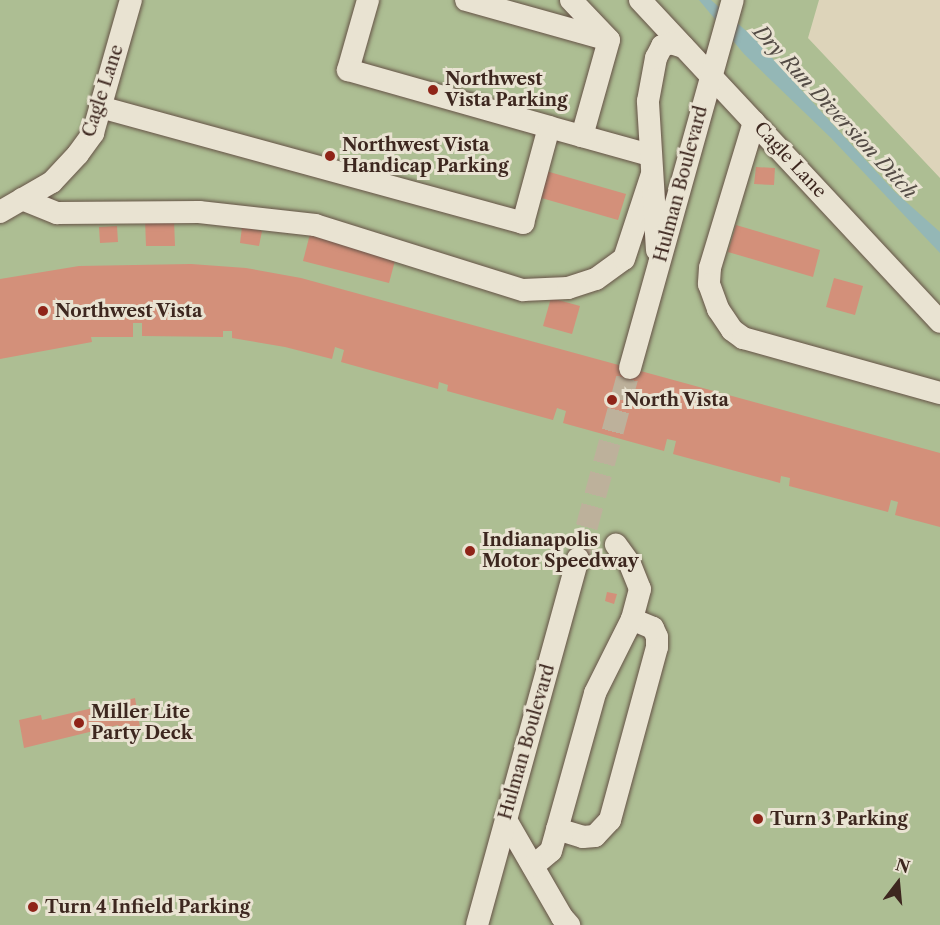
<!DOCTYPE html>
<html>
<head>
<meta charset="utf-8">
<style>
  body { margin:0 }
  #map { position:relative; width:940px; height:925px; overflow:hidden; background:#ddd4ba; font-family:"Libre Caslon Text",serif }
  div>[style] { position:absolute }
  .green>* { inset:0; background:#adbe93 }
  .water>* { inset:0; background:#94b7b6 }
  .building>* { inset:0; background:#d3907a }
  .minor-tunnel>* { height:22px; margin-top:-11px; transform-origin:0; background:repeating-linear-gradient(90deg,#bdb19b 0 22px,transparent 0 33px) }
  .roads { filter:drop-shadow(0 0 2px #655246) drop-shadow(0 0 2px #655246) }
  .minor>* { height:22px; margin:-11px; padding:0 11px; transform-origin:11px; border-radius:11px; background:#e9e3d2 }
  .dots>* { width:16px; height:16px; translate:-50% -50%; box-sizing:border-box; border:3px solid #e9e3d2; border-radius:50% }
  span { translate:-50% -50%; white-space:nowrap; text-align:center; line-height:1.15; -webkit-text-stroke:6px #e9e3d2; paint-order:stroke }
  .poi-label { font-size:18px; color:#3d271f; font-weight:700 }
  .left { translate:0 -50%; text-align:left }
  .street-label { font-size:18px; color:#3d271f }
  .water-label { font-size:20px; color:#534b45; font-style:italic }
  .north { position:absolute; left:868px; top:853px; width:60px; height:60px; -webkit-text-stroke:4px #e9e3d2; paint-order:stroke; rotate:16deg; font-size:16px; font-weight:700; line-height:24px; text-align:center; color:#3d271f }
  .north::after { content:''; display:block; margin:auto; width:21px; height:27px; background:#3d271f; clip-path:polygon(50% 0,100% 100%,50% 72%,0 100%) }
</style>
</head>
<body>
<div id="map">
  <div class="green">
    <div style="clip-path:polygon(0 0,819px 0,808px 38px,940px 178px,940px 925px,0 925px)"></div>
  </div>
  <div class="water">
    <div style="clip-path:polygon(699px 0,711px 0,752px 36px,895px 192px,940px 232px,940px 253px,831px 138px,744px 54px)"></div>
  </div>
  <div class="building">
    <div style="clip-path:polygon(756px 167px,775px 168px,774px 185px,754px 184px)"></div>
    <div style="clip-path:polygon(546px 171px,626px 194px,618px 220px,538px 197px)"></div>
    <div style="clip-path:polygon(145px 219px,174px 219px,175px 246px,146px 246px)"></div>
    <div style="clip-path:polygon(736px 225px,820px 250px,813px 277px,728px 252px)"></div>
    <div style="clip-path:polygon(117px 226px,118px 242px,100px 243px,99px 227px)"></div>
    <div style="clip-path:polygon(242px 227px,262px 231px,259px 246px,240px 243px)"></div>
    <div style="clip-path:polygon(310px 234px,396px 257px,389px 283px,303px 261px)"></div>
    <div style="clip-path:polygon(191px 264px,246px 268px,301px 278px,940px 453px,940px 527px,895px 515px,898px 502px,891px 500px,888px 512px,789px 486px,790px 478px,781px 476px,780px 483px,673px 454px,676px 441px,667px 439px,664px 451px,563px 423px,566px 411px,557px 408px,553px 420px,447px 391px,448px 385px,439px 382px,438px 389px,341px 362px,344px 350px,335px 347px,332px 359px,285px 347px,232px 338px,232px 331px,223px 331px,223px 337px,142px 336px,142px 323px,133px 323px,133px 337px,91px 337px,92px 342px,0 359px,0 279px,79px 266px)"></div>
    <div style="clip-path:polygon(834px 278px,863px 286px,855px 315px,826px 307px)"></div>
    <div style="clip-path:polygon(551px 298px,580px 306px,572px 334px,543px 326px)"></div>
    <div style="clip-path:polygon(607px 592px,617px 594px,614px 604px,605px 601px)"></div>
    <div style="clip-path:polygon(135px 698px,140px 727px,120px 731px,118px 725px,24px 748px,19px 720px,41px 715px,42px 720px)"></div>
  </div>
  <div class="minor-tunnel">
    <div style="left:578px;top:559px;width:198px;rotate:-74.8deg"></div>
  </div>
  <div class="roads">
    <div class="minor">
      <div style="left:368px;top:0;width:73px;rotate:105.9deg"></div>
      <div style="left:348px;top:70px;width:209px;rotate:15.8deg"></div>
      <div style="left:466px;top:0;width:148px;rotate:15.6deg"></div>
      <div style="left:571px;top:0;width:55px;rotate:46.5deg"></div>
      <div style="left:609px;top:40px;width:100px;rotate:105.7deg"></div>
      <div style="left:640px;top:0;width:440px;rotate:47deg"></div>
      <div style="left:100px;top:107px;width:439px;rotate:15.3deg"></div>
      <div style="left:523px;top:223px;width:99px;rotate:-74.8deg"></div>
      <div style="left:549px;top:127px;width:105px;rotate:15.5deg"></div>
      <div style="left:754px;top:122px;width:152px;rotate:106.8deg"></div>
      <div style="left:710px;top:268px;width:16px;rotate:94deg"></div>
      <div style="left:709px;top:284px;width:27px;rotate:70deg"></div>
      <div style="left:718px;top:309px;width:25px;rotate:56deg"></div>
      <div style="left:732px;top:330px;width:14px;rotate:36deg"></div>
      <div style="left:743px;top:338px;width:205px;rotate:15.6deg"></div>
      <div style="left:22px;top:199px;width:38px;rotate:22deg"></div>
      <div style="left:57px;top:213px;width:142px;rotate:-0.4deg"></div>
      <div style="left:199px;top:212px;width:117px;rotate:6.4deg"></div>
      <div style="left:315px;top:225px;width:218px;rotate:17.4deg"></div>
      <div style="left:523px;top:290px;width:45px;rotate:-2.5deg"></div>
      <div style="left:568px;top:288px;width:29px;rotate:-18deg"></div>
      <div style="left:596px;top:279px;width:34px;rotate:-36deg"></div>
      <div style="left:624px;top:259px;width:89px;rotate:-71.8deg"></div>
      <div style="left:0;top:212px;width:60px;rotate:-30deg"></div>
      <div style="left:52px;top:182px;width:38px;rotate:-47deg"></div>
      <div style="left:78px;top:154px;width:26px;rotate:-54deg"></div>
      <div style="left:93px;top:133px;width:138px;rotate:-74.1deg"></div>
      <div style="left:657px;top:250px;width:149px;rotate:-93.5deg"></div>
      <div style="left:648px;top:101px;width:44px;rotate:-79.5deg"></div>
      <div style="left:656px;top:58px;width:13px;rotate:-63deg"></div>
      <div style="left:662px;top:46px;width:9px;rotate:-18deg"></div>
      <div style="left:671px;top:43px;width:13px;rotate:18deg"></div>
      <div style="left:630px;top:368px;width:382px;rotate:-74.4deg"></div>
      <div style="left:506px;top:820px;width:112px;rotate:60deg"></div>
      <div style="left:562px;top:917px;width:11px;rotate:49deg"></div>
      <div style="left:557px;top:829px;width:27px;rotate:17deg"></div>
      <div style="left:583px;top:837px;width:12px;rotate:-5deg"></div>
      <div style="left:595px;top:836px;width:22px;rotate:-47deg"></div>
      <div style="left:610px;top:820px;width:179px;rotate:-74.8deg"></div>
      <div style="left:657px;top:647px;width:10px;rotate:-90deg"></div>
      <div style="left:657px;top:637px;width:10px;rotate:-114deg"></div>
      <div style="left:653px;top:628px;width:23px;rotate:-157deg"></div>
      <div style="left:533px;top:866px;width:23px;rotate:-40deg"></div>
      <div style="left:551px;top:851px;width:164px;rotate:-74.4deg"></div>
      <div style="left:595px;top:693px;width:83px;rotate:-63.4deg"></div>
      <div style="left:632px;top:619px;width:31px;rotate:-75deg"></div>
      <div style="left:640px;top:589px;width:27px;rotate:-112deg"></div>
      <div style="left:630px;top:564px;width:24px;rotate:-126deg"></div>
      <div style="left:477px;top:925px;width:380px;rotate:-74.6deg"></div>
    </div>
  </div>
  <div class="dots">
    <div style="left:433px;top:90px;background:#8f2418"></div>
    <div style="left:330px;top:156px;background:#8f2418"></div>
    <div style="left:43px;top:311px;background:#8f2418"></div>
    <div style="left:612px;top:400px;background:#8f2418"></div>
    <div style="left:470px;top:551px;background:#8f2418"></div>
    <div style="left:79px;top:723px;background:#8f2418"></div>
    <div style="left:758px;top:819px;background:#8f2418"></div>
    <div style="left:33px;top:907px;background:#8f2418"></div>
  </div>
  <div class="poi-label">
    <span class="left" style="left:445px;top:90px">Northwest<br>Vista Parking</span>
    <span class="left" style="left:342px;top:156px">Northwest Vista<br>Handicap Parking</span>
    <span class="left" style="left:55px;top:311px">Northwest Vista</span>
    <span class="left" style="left:624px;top:400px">North Vista</span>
    <span class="left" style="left:482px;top:551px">Indianapolis<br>Motor Speedway</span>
    <span class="left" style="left:91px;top:723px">Miller Lite<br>Party Deck</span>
    <span class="left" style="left:770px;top:819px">Turn 3 Parking</span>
    <span class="left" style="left:45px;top:907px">Turn 4 Infield Parking</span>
  </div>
  <div class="street-label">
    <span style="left:103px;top:91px;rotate:-72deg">Cagle Lane</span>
    <span style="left:790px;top:160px;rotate:47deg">Cagle Lane</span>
    <span style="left:681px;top:184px;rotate:-75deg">Hulman Boulevard</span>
    <span style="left:527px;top:742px;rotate:-74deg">Hulman Boulevard</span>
  </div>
  <div class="water-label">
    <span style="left:835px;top:112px;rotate:47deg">Dry Run Diversion Ditch</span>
  </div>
  <div class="north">N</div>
</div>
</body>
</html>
